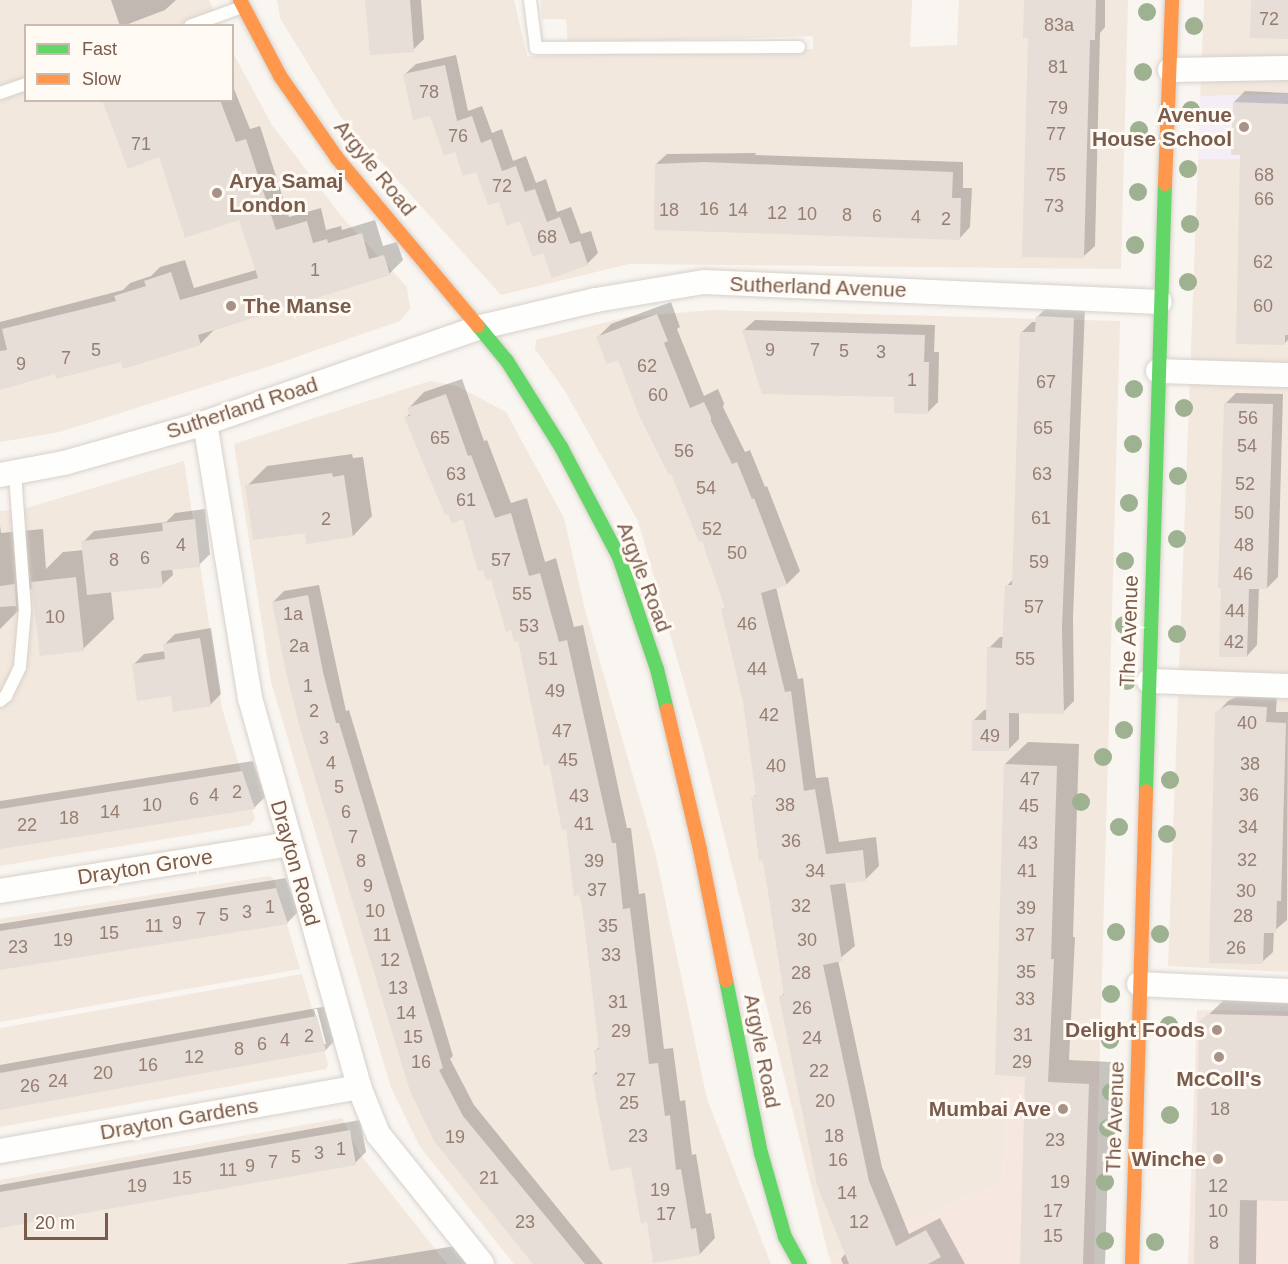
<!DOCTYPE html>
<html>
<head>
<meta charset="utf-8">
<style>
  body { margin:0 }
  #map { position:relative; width:1288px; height:1264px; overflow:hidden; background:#f9f5f0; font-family:Helvetica,sans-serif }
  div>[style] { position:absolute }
  .residential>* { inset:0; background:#f2e8de }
  .commercial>* { inset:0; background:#f6e8e1 }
  .education>* { inset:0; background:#f6eef6 }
  .shadow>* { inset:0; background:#0003 }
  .building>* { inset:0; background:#e6ded7 }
  .roads { filter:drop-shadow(0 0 2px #d7d1cb) drop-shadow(0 0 2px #d7d1cb) }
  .lane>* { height:12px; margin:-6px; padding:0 6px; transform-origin:6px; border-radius:6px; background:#fefefd }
  .street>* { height:24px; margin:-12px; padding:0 12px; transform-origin:12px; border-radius:12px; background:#fefefd }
  .fast>* { height:14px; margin:-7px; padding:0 7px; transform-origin:7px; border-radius:7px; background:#63d668 }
  .slow>* { height:14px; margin:-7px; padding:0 7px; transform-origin:7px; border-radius:7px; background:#ff974d }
  .trees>* { width:18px; height:18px; margin:-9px; border-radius:50%; background:#9eb190 }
  .dots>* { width:16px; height:16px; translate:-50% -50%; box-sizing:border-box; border:3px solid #fffaf3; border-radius:50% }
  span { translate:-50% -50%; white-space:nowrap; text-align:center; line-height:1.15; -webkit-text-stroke:6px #fffaf3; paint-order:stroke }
  .number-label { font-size:18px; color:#977e72 }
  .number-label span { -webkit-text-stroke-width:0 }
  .poi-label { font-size:21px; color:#7a5c4d; font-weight:700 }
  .right { translate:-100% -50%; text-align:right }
  .left { translate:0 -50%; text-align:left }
  .street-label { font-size:21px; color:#7a5c4d }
  .legend { position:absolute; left:24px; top:24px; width:210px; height:78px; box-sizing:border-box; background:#fffaf3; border:2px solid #cabbb1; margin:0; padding:8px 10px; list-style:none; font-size:18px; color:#7a5c4d }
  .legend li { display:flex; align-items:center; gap:12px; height:30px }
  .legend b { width:30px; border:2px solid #cabbb1 }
  .scale { position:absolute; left:24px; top:1213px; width:84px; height:27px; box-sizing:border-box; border:3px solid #7a5c4d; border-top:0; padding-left:8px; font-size:18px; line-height:21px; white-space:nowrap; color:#7a5c4d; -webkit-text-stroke:4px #fffaf3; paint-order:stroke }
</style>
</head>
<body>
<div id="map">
  <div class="residential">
    <div style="clip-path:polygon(0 0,209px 0,220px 25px,26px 26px,26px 100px,232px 100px,233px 53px,272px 125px,342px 217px,407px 287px,410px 309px,400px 321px,273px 365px,60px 432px,0 442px)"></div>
    <div style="clip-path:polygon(277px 0,514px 0,527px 56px,813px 49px,813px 36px,568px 43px,566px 19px,542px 19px,541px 0,912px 0,910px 47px,957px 45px,959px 0,1128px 0,1121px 269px,629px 264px,501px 295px,340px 116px,280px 18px)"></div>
    <div style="clip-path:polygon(1204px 0,1288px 0,1288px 972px,1168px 966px)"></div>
    <div style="clip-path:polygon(713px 310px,1120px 321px,1099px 1082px,1006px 1081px,1003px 1182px,829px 1257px,703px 750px,638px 521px,565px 391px,535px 349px,536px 340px,627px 317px)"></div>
    <div style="clip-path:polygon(430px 381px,457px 386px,506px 412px,564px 518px,585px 610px,655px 852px,707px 1099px,771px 1264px,514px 1264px,420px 1147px,391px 1088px,271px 682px,234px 444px)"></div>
    <div style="clip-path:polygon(184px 461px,222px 708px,255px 819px,250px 825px,0 866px,0 511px,23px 509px)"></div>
    <div style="clip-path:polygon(270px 876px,274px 880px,300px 969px,0 1022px,0 919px)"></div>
    <div style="clip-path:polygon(302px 974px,328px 1064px,326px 1069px,0 1127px,0 1028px)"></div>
    <div style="clip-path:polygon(342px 1118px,359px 1153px,447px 1264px,0 1264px,0 1180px)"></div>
  </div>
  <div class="commercial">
    <div style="clip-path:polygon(1197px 1010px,1288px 1011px,1288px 1264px,1188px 1264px)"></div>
    <div style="clip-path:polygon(1006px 1081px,1099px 1082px,1094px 1264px,832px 1264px,829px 1257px,1003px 1182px)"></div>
  </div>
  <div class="education">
    <div style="clip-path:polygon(1288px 94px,1288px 160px,1198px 159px,1200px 96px)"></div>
  </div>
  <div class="shadow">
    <div style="clip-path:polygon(111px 0,176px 0,165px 10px,123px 26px,120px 26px)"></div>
    <div style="clip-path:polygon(367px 0,421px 0,424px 39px,413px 50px)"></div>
    <div style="clip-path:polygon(1025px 0,1105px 0,1105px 27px,1100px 33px,1095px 246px,1084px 256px,1029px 37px)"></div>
    <div style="clip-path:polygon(456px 55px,468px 111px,482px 106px,492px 133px,502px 129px,513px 161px,526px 156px,536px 183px,546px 179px,557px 212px,571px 207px,581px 234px,591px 231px,598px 253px,587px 264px,544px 251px,521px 220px,500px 200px,477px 170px,455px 150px,405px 74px,416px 64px)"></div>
    <div style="clip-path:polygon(232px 84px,250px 129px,260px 126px,289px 217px,321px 208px,326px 230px,341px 226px,342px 230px,375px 220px,383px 246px,397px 242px,403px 260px,389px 274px,214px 330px,200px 344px,56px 372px,0 389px,0 322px,123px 290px,130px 283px,151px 276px,160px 267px,185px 260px,194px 288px,256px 270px,240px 219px,160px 155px,104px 100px,232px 100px)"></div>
    <div style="clip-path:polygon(1245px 91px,1288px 93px,1288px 340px,1284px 344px,1241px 154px,1234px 102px)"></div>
    <div style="clip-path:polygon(756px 153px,755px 155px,963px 162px,963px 188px,972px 188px,970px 227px,960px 238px,656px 164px,667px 154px)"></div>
    <div style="clip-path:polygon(671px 302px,680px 327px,677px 329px,704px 396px,718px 389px,724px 403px,723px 407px,745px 452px,750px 450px,765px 487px,767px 486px,800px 571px,787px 584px,776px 587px,798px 679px,803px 678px,816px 778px,828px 777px,839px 842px,876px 837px,879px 866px,866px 879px,845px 882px,855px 946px,838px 960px,882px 1167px,909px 1234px,940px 1218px,965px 1264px,843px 1264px,841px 1259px,846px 1253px,781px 997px,785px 992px,753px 797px,757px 794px,744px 702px,722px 610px,726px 606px,703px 539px,619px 358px,598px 337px,611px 324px)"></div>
    <div style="clip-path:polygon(1048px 306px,1085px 307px,1073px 618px,1074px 701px,1063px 712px,1019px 712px,1019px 739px,1008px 750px,973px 721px,984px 710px,988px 710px,989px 648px,1000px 637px,1004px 637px,1007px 586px,1014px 578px,1022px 332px,1032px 322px,1037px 322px,1037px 317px)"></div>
    <div style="clip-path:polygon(755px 320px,935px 325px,934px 352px,939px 352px,938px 402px,927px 413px,896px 396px,744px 330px)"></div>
    <div style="clip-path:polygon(462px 379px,484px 441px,487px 440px,511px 503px,527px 498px,545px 562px,556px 558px,574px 627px,583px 625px,627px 828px,631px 828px,639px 894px,645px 893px,664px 1049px,673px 1048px,680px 1101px,685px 1100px,692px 1155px,696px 1154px,706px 1214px,711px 1213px,715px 1238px,700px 1254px,649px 1221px,632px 1166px,593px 1075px,598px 1070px,596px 1050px,601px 1045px,583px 905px,567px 827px,519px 640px,464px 518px,406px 418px,410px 413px,409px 408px,424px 392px)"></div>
    <div style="clip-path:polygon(1236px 393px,1283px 394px,1278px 577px,1267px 588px,1259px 587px,1257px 645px,1247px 656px,1225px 404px)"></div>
    <div style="clip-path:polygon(352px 454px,353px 458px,363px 457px,372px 516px,353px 536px,306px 531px,247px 486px,267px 466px)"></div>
    <div style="clip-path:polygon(205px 509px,210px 554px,199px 565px,172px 568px,173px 575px,162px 585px,111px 591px,114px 619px,83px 649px,33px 587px,18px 601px,19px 610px,0 629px,0 525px,1px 533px,43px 529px,46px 569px,63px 552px,84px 550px,83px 542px,94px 531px,166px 522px,175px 513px)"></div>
    <div style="clip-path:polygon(319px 585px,346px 711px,349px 710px,453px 1056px,450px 1059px,474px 1105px,603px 1264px,535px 1264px,436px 1140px,273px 602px,284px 591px)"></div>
    <div style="clip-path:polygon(211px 628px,221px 694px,210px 705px,172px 694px,133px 665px,144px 654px,166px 651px,165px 644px,175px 634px)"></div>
    <div style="clip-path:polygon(1240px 695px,1277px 696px,1276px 712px,1288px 712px,1287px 920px,1274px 931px,1273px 952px,1262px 962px,1217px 713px,1228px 701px)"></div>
    <div style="clip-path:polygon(1028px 742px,1079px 744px,1073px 937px,1075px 937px,1069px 1060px,1111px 1062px,1105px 1264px,1021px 1264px,1027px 1075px,1005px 764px)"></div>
    <div style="clip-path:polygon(253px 761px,265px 797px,254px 808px,0 848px,0 801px)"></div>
    <div style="clip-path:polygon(286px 878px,298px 912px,288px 922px,0 968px,0 924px)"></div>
    <div style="clip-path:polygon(1227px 997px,1288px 999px,1288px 1200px,1257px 1199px,1256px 1264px,1195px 1264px,1201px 1022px)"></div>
    <div style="clip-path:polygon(evenodd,328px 1006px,336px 1039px,326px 1050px,0 1109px,0 1065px,328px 1006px,314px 1009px,317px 1009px,326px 1044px,323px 1044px,314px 1009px)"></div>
    <div style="clip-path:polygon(360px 1120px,366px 1152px,355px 1163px,0 1227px,0 1185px)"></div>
    <div style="clip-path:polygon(455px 1246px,470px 1264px,346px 1264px)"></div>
  </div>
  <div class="building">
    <div style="clip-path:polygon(365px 0,410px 0,414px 52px,370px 55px)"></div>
    <div style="clip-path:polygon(1024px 0,1096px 0,1095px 40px,1090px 40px,1084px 258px,1022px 257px,1027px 77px,1028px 38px,1023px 38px)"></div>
    <div style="clip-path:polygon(1251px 0,1288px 0,1288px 39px,1250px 38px)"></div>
    <div style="clip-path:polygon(445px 65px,457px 121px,472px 116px,481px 143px,491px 139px,502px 171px,516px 166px,525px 192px,535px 189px,547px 222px,560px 217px,570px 244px,580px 241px,588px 265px,552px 278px,543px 253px,533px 257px,520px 221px,507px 226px,499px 202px,488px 205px,476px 172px,463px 176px,455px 152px,444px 156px,430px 116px,413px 120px,403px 74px)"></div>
    <div style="clip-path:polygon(102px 100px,220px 100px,236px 142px,246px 139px,276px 230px,307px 221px,313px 243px,327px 239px,328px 243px,362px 233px,369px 259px,384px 255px,390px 275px,198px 335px,201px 345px,123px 369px,121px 362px,56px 379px,55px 374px,0 390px,0 351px,7px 350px,2px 329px,116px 301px,114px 296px,146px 286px,144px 281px,171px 272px,180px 300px,258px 278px,239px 220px,185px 238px,159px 157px,128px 169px)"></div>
    <div style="clip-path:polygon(1233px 102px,1288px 104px,1288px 335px,1285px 335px,1285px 345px,1236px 344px,1240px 155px,1231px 155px)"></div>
    <div style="clip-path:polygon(704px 162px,953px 172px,952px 198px,961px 198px,960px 240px,654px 230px,655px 164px)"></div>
    <div style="clip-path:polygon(657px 314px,668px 341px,664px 343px,690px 408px,704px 402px,711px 417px,711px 421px,732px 464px,737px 462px,752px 499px,754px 498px,787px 585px,761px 593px,785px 692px,791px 691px,804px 791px,815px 789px,826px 854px,863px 850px,866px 881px,830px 885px,842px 961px,823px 965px,869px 1181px,896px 1246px,926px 1230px,941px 1257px,928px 1264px,849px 1264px,817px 1185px,779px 996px,784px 995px,763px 860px,759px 861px,751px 797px,756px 796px,743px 702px,721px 609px,725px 608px,702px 541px,699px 542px,671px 474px,669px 475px,639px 415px,618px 360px,607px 364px,596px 337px)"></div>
    <div style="clip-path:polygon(1036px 316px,1074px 318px,1062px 629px,1064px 714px,1009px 713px,1009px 751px,972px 751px,972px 720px,986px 720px,987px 647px,1002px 648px,1005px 585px,1012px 585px,1020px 332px,1035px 332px)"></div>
    <div style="clip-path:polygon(742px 330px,925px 335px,924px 362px,929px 362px,928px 414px,894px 413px,894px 397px,762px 394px)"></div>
    <div style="clip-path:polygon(446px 394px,468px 456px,471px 455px,495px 518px,511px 513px,529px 576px,540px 573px,559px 642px,567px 640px,612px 843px,616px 843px,623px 909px,630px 908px,649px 1064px,658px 1063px,665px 1116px,670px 1115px,676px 1170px,681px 1169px,691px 1229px,696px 1228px,700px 1255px,653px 1263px,647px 1222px,641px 1224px,631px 1167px,610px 1171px,592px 1075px,597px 1074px,594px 1050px,599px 1049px,582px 905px,579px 895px,574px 896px,566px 829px,562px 830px,549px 764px,544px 766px,518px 641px,514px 642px,511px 630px,506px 632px,491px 579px,486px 580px,483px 570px,478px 571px,463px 519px,452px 524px,448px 514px,445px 515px,404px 417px,410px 416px,407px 408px)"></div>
    <div style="clip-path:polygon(1224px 403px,1273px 404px,1267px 589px,1249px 589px,1247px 657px,1219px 657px,1221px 588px,1218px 588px)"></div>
    <div style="clip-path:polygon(332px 473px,333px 477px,344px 475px,353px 537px,306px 544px,305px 533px,253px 540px,245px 485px)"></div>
    <div style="clip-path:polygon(195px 519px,200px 567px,161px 571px,163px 587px,87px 595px,81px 541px,163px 531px,162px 523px)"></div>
    <div style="clip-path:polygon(76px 577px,84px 651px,40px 656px,31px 582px)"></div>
    <div style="clip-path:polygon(15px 584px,16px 606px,0 607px,0 586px)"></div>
    <div style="clip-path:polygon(308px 595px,323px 672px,336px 723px,339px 723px,443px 1068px,439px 1070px,463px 1116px,585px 1264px,533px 1264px,434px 1141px,410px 1091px,300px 728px,285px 668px,272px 602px)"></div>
    <div style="clip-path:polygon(200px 638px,211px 706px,173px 712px,171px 696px,137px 701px,132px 664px,165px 659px,163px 644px)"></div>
    <div style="clip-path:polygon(1228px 705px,1267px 707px,1266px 722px,1286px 723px,1281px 901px,1277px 901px,1276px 933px,1264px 933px,1263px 964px,1209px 963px,1215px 712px)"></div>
    <div style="clip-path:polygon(1004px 764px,1057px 766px,1051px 959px,1054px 959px,1048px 1082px,1089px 1084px,1083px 1264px,1020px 1264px,1025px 1077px,995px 1075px)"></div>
    <div style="clip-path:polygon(242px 771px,255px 809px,0 849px,0 809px)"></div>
    <div style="clip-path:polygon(276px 888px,288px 924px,0 970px,0 931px)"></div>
    <div style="clip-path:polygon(1208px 1014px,1288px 1016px,1288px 1201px,1240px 1200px,1239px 1264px,1194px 1264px,1199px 1021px)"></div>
    <div style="clip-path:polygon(317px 1016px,326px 1051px,0 1110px,0 1073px)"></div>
    <div style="clip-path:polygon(350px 1130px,356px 1165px,0 1228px,0 1192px)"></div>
  </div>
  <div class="roads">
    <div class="lane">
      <div style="left:530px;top:0;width:48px;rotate:82.9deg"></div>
      <div style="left:536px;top:48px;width:263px;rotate:-0.2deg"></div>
      <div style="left:190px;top:26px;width:55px;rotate:-20.1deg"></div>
      <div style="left:0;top:93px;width:28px;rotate:-19deg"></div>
      <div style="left:0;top:701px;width:8px;rotate:-40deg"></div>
      <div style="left:6px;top:696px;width:32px;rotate:-64deg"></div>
      <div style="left:20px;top:667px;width:57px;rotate:-85deg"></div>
      <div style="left:25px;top:610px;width:136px;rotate:-94.2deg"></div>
    </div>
    <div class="street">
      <div style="left:1170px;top:70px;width:118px;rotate:-1deg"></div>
      <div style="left:1158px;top:371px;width:130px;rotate:1.8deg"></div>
      <div style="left:205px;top:423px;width:279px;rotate:80.7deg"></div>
      <div style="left:250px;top:698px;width:404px;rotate:74.3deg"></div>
      <div style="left:359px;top:1087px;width:51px;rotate:68deg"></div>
      <div style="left:378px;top:1134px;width:166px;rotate:51.3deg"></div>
      <div style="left:0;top:475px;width:65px;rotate:-10.6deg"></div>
      <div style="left:64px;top:463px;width:147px;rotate:-15.8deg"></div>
      <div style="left:205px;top:423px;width:292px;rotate:-19.2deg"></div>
      <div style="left:481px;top:327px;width:118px;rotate:-13.2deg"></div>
      <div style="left:596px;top:300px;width:109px;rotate:-9.5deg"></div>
      <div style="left:704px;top:282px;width:456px;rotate:2.5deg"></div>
      <div style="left:1149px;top:681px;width:139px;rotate:2.1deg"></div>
      <div style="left:0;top:891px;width:293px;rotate:-9.2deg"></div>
      <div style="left:1139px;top:984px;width:149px;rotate:2.7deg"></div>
      <div style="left:0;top:1151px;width:365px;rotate:-10.1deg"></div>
    </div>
    <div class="fast">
      <div style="left:478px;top:326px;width:45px;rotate:50.4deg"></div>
      <div style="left:507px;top:361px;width:102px;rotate:57.9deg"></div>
      <div style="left:561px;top:447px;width:124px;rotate:62.2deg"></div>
      <div style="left:619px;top:557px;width:118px;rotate:71.3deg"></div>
      <div style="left:657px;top:669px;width:42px;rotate:76.3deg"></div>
      <div style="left:1146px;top:791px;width:607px;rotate:-88.21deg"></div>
      <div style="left:726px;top:980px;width:177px;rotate:78.6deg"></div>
      <div style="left:761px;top:1153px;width:87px;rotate:74.1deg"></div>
      <div style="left:785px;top:1237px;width:31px;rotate:61deg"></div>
    </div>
    <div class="slow">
      <div style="left:240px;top:0;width:86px;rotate:62.2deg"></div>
      <div style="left:280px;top:76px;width:100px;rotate:55.2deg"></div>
      <div style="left:337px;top:158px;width:219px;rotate:50deg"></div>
      <div style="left:1165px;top:184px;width:184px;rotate:-87.8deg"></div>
      <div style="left:667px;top:710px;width:144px;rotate:76.7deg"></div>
      <div style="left:700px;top:850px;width:133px;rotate:78.7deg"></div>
      <div style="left:1132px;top:1264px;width:473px;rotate:-88.3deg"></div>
    </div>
  </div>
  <div class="trees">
    <div style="left:1147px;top:12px"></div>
    <div style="left:1194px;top:26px"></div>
    <div style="left:1143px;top:72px"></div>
    <div style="left:1191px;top:110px"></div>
    <div style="left:1139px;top:130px"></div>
    <div style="left:1188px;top:169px"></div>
    <div style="left:1138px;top:192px"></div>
    <div style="left:1190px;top:224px"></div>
    <div style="left:1135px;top:245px"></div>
    <div style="left:1188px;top:282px"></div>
    <div style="left:1134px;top:389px"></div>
    <div style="left:1184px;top:408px"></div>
    <div style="left:1133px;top:444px"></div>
    <div style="left:1178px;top:476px"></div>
    <div style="left:1129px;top:503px"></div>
    <div style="left:1177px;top:539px"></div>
    <div style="left:1125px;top:561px"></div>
    <div style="left:1124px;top:625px"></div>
    <div style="left:1177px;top:634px"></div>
    <div style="left:1127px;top:681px"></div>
    <div style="left:1124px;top:730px"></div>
    <div style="left:1103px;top:757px"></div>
    <div style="left:1170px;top:780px"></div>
    <div style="left:1081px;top:802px"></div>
    <div style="left:1119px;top:827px"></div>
    <div style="left:1167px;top:834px"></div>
    <div style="left:1116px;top:932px"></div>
    <div style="left:1160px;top:934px"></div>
    <div style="left:1111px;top:994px"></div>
    <div style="left:1169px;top:1025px"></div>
    <div style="left:1110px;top:1040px"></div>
    <div style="left:1111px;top:1092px"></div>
    <div style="left:1170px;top:1115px"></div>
    <div style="left:1108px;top:1128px"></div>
    <div style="left:1105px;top:1182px"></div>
    <div style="left:1105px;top:1241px"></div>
    <div style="left:1155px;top:1242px"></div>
  </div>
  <div class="dots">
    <div style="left:1244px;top:127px;background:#a69286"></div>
    <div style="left:217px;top:193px;background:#a69286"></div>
    <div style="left:231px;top:306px;background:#a69286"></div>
    <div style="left:1217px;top:1030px;background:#a69286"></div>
    <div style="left:1219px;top:1057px;background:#a69286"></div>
    <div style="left:1063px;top:1109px;background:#a69286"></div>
    <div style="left:1218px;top:1159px;background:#a69286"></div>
  </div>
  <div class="number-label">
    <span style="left:1269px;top:19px">72</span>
    <span style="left:1059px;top:25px">83a</span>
    <span style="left:1058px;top:67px">81</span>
    <span style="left:429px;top:92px">78</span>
    <span style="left:1058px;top:108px">79</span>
    <span style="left:1056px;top:134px">77</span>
    <span style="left:458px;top:136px">76</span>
    <span style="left:141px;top:144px">71</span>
    <span style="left:1056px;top:175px">75</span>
    <span style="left:1264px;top:175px">68</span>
    <span style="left:502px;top:186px">72</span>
    <span style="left:1264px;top:199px">66</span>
    <span style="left:1054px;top:206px">73</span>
    <span style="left:709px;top:209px">16</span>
    <span style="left:669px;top:210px">18</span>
    <span style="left:738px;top:210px">14</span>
    <span style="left:777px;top:213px">12</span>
    <span style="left:807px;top:214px">10</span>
    <span style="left:847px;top:215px">8</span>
    <span style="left:877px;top:216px">6</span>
    <span style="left:916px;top:217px">4</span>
    <span style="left:946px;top:219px">2</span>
    <span style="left:547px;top:237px">68</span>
    <span style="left:1263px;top:262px">62</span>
    <span style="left:315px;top:270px">1</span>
    <span style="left:1263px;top:306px">60</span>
    <span style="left:96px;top:350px">5</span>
    <span style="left:770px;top:350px">9</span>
    <span style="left:815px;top:350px">7</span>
    <span style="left:844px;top:351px">5</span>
    <span style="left:881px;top:352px">3</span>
    <span style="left:66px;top:358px">7</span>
    <span style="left:21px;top:364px">9</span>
    <span style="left:647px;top:366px">62</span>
    <span style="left:912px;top:380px">1</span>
    <span style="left:1046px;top:382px">67</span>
    <span style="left:658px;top:395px">60</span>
    <span style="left:1248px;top:418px">56</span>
    <span style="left:1043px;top:428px">65</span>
    <span style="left:440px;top:438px">65</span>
    <span style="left:1247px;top:446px">54</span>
    <span style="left:684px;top:451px">56</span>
    <span style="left:456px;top:474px">63</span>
    <span style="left:1042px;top:474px">63</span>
    <span style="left:1245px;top:484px">52</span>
    <span style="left:706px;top:488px">54</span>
    <span style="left:466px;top:500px">61</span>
    <span style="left:1244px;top:513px">50</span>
    <span style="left:1041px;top:518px">61</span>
    <span style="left:326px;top:519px">2</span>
    <span style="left:712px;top:529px">52</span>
    <span style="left:181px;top:545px">4</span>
    <span style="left:1244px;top:545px">48</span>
    <span style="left:737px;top:553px">50</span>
    <span style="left:145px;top:558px">6</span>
    <span style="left:114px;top:560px">8</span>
    <span style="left:501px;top:560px">57</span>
    <span style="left:1039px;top:562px">59</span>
    <span style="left:1243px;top:574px">46</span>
    <span style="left:522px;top:594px">55</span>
    <span style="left:1034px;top:607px">57</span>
    <span style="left:1235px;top:611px">44</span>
    <span style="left:293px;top:614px">1a</span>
    <span style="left:55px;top:617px">10</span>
    <span style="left:747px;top:624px">46</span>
    <span style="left:529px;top:626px">53</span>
    <span style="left:1234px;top:642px">42</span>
    <span style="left:299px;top:646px">2a</span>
    <span style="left:548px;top:659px">51</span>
    <span style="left:1025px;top:659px">55</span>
    <span style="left:757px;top:669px">44</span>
    <span style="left:308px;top:686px">1</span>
    <span style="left:555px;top:691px">49</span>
    <span style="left:314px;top:711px">2</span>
    <span style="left:769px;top:715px">42</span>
    <span style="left:1247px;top:723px">40</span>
    <span style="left:562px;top:731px">47</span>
    <span style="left:990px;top:736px">49</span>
    <span style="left:324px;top:738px">3</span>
    <span style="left:568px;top:760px">45</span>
    <span style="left:331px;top:763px">4</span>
    <span style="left:1250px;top:764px">38</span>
    <span style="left:776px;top:766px">40</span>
    <span style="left:1030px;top:779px">47</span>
    <span style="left:339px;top:787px">5</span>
    <span style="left:237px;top:792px">2</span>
    <span style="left:214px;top:795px">4</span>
    <span style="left:1249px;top:795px">36</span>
    <span style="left:579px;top:796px">43</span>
    <span style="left:194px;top:799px">6</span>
    <span style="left:152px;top:805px">10</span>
    <span style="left:785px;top:805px">38</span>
    <span style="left:1029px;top:806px">45</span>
    <span style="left:110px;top:812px">14</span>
    <span style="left:346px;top:812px">6</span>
    <span style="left:69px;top:818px">18</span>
    <span style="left:584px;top:824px">41</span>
    <span style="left:27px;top:825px">22</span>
    <span style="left:1248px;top:827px">34</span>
    <span style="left:353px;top:837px">7</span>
    <span style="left:791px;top:841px">36</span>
    <span style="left:1028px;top:843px">43</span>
    <span style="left:1247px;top:860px">32</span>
    <span style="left:361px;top:861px">8</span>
    <span style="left:594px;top:861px">39</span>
    <span style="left:815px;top:871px">34</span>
    <span style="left:1027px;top:871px">41</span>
    <span style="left:368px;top:886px">9</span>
    <span style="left:597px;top:890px">37</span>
    <span style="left:1246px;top:891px">30</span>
    <span style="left:801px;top:906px">32</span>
    <span style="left:270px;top:907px">1</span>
    <span style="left:1026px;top:908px">39</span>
    <span style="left:375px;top:911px">10</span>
    <span style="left:247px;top:912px">3</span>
    <span style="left:224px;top:915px">5</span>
    <span style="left:1243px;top:916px">28</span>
    <span style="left:201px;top:919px">7</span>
    <span style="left:177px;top:923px">9</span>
    <span style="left:154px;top:926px">11</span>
    <span style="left:608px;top:926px">35</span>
    <span style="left:109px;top:933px">15</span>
    <span style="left:382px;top:935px">11</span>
    <span style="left:1025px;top:935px">37</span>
    <span style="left:63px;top:940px">19</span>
    <span style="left:807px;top:940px">30</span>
    <span style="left:18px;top:947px">23</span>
    <span style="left:1236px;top:948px">26</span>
    <span style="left:611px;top:955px">33</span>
    <span style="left:390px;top:960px">12</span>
    <span style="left:1026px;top:972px">35</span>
    <span style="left:801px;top:973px">28</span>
    <span style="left:398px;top:988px">13</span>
    <span style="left:1025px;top:999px">33</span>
    <span style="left:618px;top:1002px">31</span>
    <span style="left:802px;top:1008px">26</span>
    <span style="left:406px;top:1013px">14</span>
    <span style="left:621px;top:1031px">29</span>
    <span style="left:1023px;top:1035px">31</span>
    <span style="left:309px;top:1036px">2</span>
    <span style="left:413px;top:1037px">15</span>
    <span style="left:812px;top:1038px">24</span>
    <span style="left:285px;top:1040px">4</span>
    <span style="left:262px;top:1044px">6</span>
    <span style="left:239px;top:1049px">8</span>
    <span style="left:194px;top:1057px">12</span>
    <span style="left:421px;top:1062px">16</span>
    <span style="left:1022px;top:1062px">29</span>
    <span style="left:148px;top:1065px">16</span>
    <span style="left:819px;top:1071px">22</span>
    <span style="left:103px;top:1073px">20</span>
    <span style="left:626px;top:1080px">27</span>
    <span style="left:58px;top:1081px">24</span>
    <span style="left:30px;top:1086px">26</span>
    <span style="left:825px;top:1101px">20</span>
    <span style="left:629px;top:1103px">25</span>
    <span style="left:1220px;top:1109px">18</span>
    <span style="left:638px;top:1136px">23</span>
    <span style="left:834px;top:1136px">18</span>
    <span style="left:455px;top:1137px">19</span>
    <span style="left:1055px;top:1140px">23</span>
    <span style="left:341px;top:1149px">1</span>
    <span style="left:319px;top:1153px">3</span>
    <span style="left:296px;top:1157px">5</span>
    <span style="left:838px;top:1160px">16</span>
    <span style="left:273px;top:1162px">7</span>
    <span style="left:250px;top:1166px">9</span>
    <span style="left:228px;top:1170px">11</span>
    <span style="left:182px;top:1178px">15</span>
    <span style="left:489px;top:1178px">21</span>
    <span style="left:1060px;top:1182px">19</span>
    <span style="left:137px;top:1186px">19</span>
    <span style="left:1218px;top:1186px">12</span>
    <span style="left:660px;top:1190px">19</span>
    <span style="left:847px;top:1193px">14</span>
    <span style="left:1053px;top:1211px">17</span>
    <span style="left:1218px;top:1211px">10</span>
    <span style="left:666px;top:1214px">17</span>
    <span style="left:525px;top:1222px">23</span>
    <span style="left:859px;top:1222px">12</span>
    <span style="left:1053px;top:1236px">15</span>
    <span style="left:1214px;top:1243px">8</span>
  </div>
  <div class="poi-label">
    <span class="right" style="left:1232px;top:127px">Avenue<br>House School</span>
    <span class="left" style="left:229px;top:193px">Arya Samaj<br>London</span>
    <span class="left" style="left:243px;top:306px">The Manse</span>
    <span class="right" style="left:1205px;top:1030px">Delight Foods</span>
    <span style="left:1219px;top:1079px">McColl's</span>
    <span class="right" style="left:1051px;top:1109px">Mumbai Ave</span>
    <span class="right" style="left:1206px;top:1159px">Winche</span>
  </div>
  <div class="street-label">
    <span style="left:375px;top:168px;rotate:51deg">Argyle Road</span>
    <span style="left:818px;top:287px;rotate:2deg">Sutherland Avenue</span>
    <span style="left:242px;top:408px;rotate:-18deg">Sutherland Road</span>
    <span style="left:644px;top:577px;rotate:69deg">Argyle Road</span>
    <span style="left:1129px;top:631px;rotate:-88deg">The Avenue</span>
    <span style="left:295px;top:863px;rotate:74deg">Drayton Road</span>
    <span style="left:145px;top:867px;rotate:-9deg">Drayton Grove</span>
    <span style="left:762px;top:1051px;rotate:79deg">Argyle Road</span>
    <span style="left:1115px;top:1117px;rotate:-88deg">The Avenue</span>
    <span style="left:179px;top:1119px;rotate:-10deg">Drayton Gardens</span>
  </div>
  <ul class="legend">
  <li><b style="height:8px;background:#63d668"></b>Fast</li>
  <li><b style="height:8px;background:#ff974d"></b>Slow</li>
  </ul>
  <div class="scale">20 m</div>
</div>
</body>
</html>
